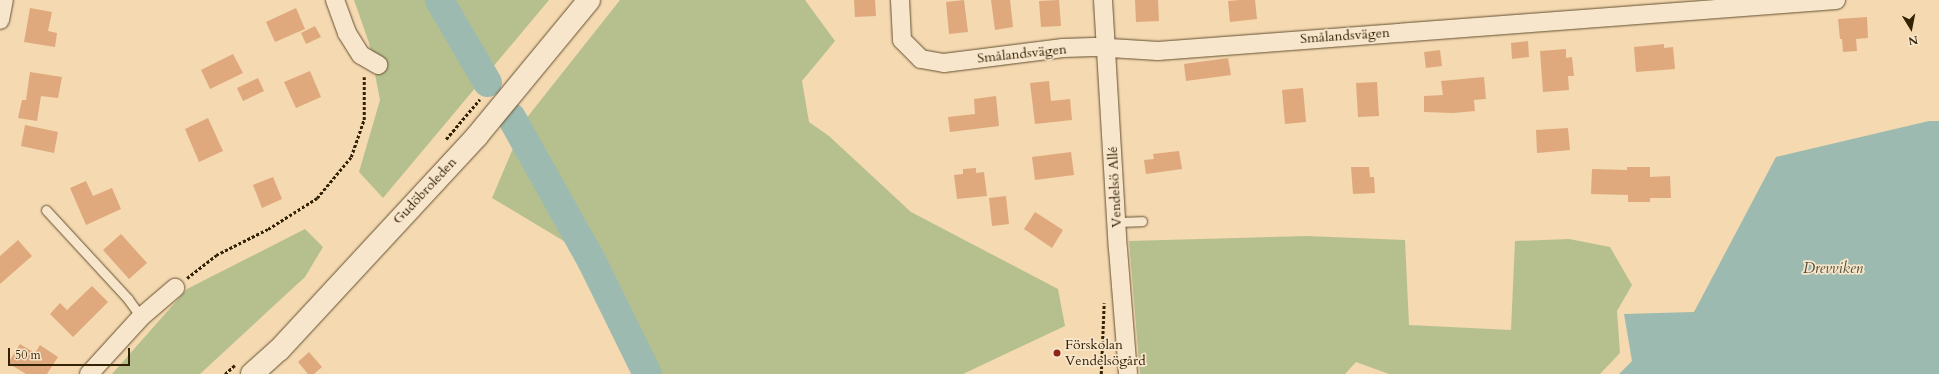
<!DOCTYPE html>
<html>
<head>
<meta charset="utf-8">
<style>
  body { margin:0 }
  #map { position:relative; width:1939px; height:374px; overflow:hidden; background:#f4d9b1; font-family:Cardo,serif }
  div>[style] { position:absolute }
  .green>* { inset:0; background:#b6c08f }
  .water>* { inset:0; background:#9cbaaf }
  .river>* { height:29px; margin:-14.5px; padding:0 14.5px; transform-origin:14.5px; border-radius:14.5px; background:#9cbaaf }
  .building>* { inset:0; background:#dfa97d }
  .path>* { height:2.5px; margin-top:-1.25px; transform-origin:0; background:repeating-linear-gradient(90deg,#342205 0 3px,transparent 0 5px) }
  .roads { filter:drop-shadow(0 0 1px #645030) drop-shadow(0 0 1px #645030) }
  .service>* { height:9px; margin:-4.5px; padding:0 4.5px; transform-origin:4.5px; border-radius:4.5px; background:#f8e6cc }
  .minor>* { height:18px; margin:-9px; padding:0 9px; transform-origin:9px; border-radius:9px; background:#f8e6cc }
  .secondary>* { height:22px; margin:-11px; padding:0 11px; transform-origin:11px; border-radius:11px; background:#f8e6cc }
  .dots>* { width:11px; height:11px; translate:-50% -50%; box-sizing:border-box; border:2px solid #f8e6cc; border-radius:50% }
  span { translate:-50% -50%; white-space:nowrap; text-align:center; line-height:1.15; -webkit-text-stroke:3.5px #f8e6cc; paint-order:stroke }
  .street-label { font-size:14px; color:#342205 }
  .poi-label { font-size:14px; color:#342205 }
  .left { translate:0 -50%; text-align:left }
  .water-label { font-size:15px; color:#535038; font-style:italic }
  .north { position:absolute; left:1891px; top:8px; width:40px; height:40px; -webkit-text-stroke:3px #f8e6cc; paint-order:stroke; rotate:170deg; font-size:11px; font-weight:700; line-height:16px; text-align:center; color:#342205 }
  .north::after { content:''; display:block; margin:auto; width:14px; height:18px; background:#342205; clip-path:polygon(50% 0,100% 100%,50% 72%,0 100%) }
  .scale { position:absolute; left:8px; top:348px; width:122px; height:18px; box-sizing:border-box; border:2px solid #342205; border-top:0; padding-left:5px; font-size:12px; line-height:14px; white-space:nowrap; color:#342205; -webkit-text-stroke:3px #f8e6cc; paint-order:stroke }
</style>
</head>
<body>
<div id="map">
  <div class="green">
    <div style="clip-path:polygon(354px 0,549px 0,383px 198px,359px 172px,380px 100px,369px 43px)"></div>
    <div style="clip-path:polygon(620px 0,805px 0,835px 41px,802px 81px,809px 122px,829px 136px,911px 212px,1058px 289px,1065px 326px,963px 374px,658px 374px,657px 366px,572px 246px,492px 198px,525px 120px)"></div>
    <div style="clip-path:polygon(305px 229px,323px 247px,305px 277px,200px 374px,112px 374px,187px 289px)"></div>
    <div style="clip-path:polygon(1307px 236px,1405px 240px,1409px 325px,1511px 330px,1515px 241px,1569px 239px,1610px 247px,1632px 285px,1617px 311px,1620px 353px,1600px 374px,1389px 374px,1356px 362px,1345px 374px,1140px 374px,1129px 241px)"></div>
  </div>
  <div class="water">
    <div style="clip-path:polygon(1929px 121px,1939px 121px,1939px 374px,1619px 374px,1632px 361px,1624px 314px,1694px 312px,1776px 157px)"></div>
  </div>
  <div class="river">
    <div style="left:439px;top:0;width:95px;rotate:59.7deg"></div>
    <div style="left:511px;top:117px;width:164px;rotate:60.8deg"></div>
    <div style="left:591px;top:260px;width:127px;rotate:63.8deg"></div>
  </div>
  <div class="building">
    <div style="clip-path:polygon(854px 0,875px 0,876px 16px,855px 17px)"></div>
    <div style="clip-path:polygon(964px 0,968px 32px,949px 34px,946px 2px)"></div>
    <div style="clip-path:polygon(991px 0,1010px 0,1013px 27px,995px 30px)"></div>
    <div style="clip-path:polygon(1059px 0,1061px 26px,1041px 27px,1039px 1px)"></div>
    <div style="clip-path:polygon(1135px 0,1158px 0,1159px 21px,1136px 22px)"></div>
    <div style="clip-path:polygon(1240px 0,1255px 0,1257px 19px,1230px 22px,1228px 1px)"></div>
    <div style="clip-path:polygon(30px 8px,52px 12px,48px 31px,57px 33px,55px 47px,24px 42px)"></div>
    <div style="clip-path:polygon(296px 8px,305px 29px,275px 42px,266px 22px)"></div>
    <div style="clip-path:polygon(1867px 17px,1868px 38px,1856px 39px,1857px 51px,1843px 52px,1842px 39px,1840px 39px,1838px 19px)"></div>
    <div style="clip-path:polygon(315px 26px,321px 37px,306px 44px,301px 33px)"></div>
    <div style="clip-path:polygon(1528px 41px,1529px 57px,1512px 59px,1511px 43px)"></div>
    <div style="clip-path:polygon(1664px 44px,1664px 48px,1673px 47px,1675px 69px,1636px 72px,1634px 47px)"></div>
    <div style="clip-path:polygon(1566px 49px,1566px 58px,1572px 57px,1574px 76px,1568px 76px,1569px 90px,1543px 92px,1540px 51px)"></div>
    <div style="clip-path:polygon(1440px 50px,1442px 66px,1426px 68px,1424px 52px)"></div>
    <div style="clip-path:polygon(233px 54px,243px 73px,210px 89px,201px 70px)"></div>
    <div style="clip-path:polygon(1228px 58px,1231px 75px,1186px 81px,1184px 64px)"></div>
    <div style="clip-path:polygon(310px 71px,321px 97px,296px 108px,284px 82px)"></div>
    <div style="clip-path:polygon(30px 72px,62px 77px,58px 98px,41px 96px,37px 121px,18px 118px,22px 100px,26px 100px)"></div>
    <div style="clip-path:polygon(1484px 77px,1486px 99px,1474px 100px,1475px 111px,1453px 113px,1424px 112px,1424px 96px,1443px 95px,1441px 81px)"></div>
    <div style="clip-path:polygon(258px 78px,264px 91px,243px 101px,237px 88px)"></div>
    <div style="clip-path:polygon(1049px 81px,1051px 101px,1070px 99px,1072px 120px,1035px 124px,1030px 83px)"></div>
    <div style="clip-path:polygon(1377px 82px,1379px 116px,1358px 117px,1356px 83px)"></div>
    <div style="clip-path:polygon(1303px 88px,1306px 122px,1285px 124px,1282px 90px)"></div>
    <div style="clip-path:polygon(996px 96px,999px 126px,950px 132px,948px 117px,975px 114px,974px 99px)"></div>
    <div style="clip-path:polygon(208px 118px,223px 151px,199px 162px,185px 129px)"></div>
    <div style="clip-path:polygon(25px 125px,58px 132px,54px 153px,21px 146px)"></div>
    <div style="clip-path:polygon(1568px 128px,1570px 150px,1537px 153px,1536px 130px)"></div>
    <div style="clip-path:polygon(1179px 151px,1182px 169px,1146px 174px,1144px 160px,1154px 159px,1153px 154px)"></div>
    <div style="clip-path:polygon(1071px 152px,1074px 175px,1035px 180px,1032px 157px)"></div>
    <div style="clip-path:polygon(1351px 167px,1369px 167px,1370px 177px,1374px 177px,1375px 193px,1353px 194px)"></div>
    <div style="clip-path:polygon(1627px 167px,1650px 167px,1650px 177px,1670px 176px,1671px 198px,1650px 198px,1650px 202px,1628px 202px,1628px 195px,1591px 194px,1592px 169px,1627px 170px)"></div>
    <div style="clip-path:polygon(976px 168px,976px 173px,984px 172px,987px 196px,957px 199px,954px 175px,963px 174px,963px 169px)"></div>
    <div style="clip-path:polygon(273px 177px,282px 199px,262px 208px,253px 185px)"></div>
    <div style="clip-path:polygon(86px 181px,93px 196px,112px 188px,121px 209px,86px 225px,70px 188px)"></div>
    <div style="clip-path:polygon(1006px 196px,1009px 224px,992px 226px,989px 198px)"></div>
    <div style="clip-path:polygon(1035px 212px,1063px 230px,1052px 248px,1024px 229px)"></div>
    <div style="clip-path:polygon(121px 234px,147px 263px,129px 279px,103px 250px)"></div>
    <div style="clip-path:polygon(18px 240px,32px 256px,0 284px,0 256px)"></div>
    <div style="clip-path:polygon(92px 286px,108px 302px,73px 337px,50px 314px,60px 303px,67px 310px)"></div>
    <div style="clip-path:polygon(20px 344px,35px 353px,40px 345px,58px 357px,47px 374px,26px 374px,8px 363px)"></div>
    <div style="clip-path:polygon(309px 352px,322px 367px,314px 374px,308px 374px,298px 362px)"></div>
  </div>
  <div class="path">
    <div style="left:446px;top:139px;width:52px;rotate:-49.6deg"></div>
    <div style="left:187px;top:278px;width:37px;rotate:-38deg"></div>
    <div style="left:216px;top:255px;width:58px;rotate:-26.6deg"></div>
    <div style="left:268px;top:229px;width:58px;rotate:-32.3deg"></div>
    <div style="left:317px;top:198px;width:53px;rotate:-50.3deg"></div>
    <div style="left:351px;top:157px;width:39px;rotate:-71deg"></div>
    <div style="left:364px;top:120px;width:43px;rotate:-90deg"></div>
    <div style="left:225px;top:374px;width:13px;rotate:-42deg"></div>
    <div style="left:1101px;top:374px;width:71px;rotate:-87.6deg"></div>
  </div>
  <div class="roads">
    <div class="service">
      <div style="left:46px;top:210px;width:121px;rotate:47.3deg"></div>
      <div style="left:128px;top:299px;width:22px;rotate:54deg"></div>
      <div style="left:1117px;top:222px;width:25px;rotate:-2deg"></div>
    </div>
    <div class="minor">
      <div style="left:335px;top:0;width:35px;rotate:70deg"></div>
      <div style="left:347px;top:33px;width:26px;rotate:58deg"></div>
      <div style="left:361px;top:55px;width:20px;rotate:30deg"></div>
      <div style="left:900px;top:0;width:40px;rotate:87.1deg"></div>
      <div style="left:902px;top:40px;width:27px;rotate:45deg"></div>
      <div style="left:921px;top:59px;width:23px;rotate:10deg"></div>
      <div style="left:944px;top:63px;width:120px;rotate:-7.2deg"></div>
      <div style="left:1063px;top:48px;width:31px;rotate:-2deg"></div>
      <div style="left:1094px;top:47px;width:64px;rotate:3.6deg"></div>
      <div style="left:1158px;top:51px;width:680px;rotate:-4.3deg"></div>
      <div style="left:1103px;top:0;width:249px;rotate:86.6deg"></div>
      <div style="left:1118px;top:249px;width:125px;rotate:85.4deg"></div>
      <div style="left:0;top:20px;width:20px;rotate:-79deg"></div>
      <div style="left:89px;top:374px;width:77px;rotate:-47.6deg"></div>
      <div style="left:141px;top:317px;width:45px;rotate:-40.5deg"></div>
    </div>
    <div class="secondary">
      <div style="left:252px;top:374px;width:36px;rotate:-42deg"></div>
      <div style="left:279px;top:350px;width:292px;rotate:-47.2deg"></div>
      <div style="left:477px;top:136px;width:176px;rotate:-50.5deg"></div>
    </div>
  </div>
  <div class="dots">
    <div style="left:1057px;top:353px;background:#8f2418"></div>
  </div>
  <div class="street-label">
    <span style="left:1345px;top:36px;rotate:-4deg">Smålandsvägen</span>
    <span style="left:1022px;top:54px;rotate:-6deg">Smålandsvägen</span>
    <span style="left:1115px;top:187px;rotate:-93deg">Vendelsö Allé</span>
    <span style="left:425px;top:191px;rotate:-47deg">Gudöbroleden</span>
  </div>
  <div class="poi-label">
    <span class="left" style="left:1065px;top:353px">Förskolan<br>Vendelsögård</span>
  </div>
  <div class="water-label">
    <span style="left:1833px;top:269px">Drevviken</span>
  </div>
  <div class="north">N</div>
  <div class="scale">50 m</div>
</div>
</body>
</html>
